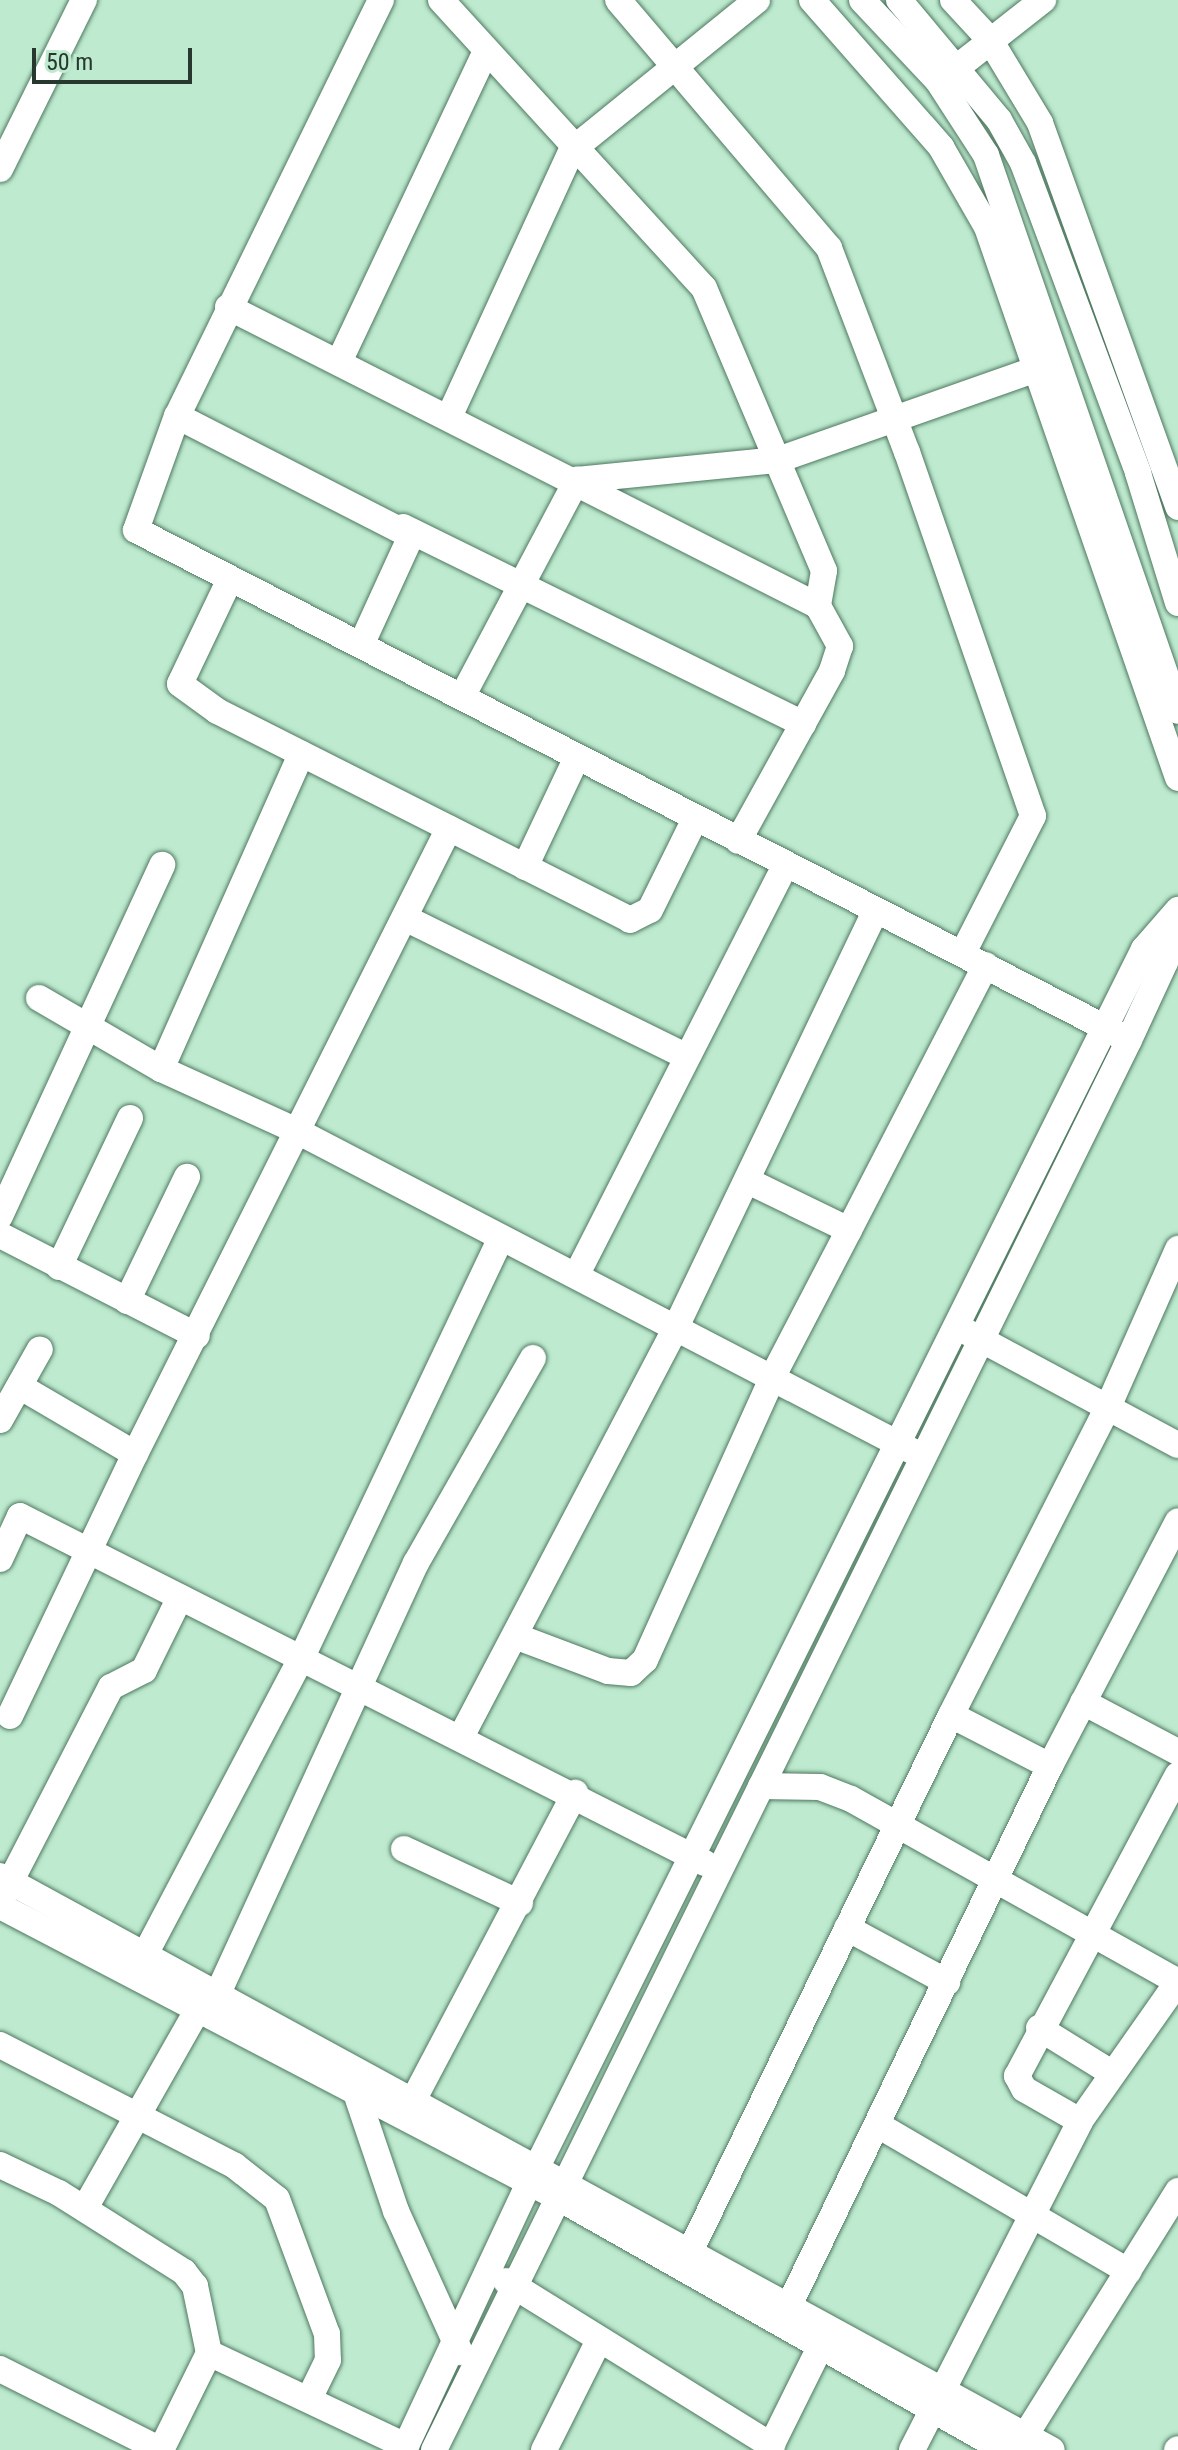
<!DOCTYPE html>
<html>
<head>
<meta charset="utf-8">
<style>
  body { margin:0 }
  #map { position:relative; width:1178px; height:2450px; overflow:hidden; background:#beebd0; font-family:"Roboto Condensed",sans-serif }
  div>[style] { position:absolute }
  .roads { filter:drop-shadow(0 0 2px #4f7860) drop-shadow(0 0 2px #4f7860) }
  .minor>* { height:26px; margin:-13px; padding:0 13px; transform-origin:13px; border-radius:13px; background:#fff }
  span { translate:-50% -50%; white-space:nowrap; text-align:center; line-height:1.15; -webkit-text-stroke:6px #beebd0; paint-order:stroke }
  .scale { position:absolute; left:32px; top:48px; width:160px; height:36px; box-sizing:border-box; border:4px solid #27382e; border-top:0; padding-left:10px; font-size:24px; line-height:28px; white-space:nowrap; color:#27382e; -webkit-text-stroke:6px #beebd0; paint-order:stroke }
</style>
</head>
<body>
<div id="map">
  <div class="roads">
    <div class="minor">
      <div style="left:381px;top:0;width:463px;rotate:116.1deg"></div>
      <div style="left:177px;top:416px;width:121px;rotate:109.8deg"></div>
      <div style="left:136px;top:530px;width:1116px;rotate:27.18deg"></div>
      <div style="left:441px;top:0;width:390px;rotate:47.6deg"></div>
      <div style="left:704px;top:288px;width:307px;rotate:67deg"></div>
      <div style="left:824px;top:571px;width:36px;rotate:100deg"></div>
      <div style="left:618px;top:0;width:326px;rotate:49.6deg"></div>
      <div style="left:829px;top:248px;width:218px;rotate:69.1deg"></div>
      <div style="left:907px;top:452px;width:385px;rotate:70.9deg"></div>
      <div style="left:1033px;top:816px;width:154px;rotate:117.1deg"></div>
      <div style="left:812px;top:0;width:196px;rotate:48.7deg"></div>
      <div style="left:941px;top:147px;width:92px;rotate:60.1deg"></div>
      <div style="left:987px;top:227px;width:583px;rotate:70.88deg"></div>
      <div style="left:862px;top:0;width:111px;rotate:46.8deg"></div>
      <div style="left:938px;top:81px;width:88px;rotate:57deg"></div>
      <div style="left:986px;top:155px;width:588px;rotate:70.95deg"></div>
      <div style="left:899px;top:0;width:156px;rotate:50.2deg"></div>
      <div style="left:999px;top:120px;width:49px;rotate:60.8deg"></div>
      <div style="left:1023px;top:163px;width:331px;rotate:69.6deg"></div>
      <div style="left:1138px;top:473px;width:136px;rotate:72.9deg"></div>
      <div style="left:953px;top:0;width:54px;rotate:47.2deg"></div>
      <div style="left:990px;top:40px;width:97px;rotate:58.9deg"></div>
      <div style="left:1040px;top:123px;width:408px;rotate:70.2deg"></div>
      <div style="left:945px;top:77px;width:125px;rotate:-38.2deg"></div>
      <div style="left:0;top:169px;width:189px;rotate:-63.6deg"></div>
      <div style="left:228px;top:307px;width:661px;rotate:26.87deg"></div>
      <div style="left:818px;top:606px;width:46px;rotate:61.2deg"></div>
      <div style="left:840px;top:646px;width:26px;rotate:108deg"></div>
      <div style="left:832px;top:671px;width:194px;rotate:118.9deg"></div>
      <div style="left:339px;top:362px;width:344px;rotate:-64.7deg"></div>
      <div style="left:177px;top:416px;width:263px;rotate:27.1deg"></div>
      <div style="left:411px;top:536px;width:120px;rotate:114.6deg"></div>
      <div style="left:449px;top:417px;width:294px;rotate:-65.3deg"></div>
      <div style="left:572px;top:150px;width:238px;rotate:-39deg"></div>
      <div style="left:403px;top:527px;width:446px;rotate:26.2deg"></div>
      <div style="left:230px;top:579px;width:116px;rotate:115.5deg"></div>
      <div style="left:180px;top:684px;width:46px;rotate:36.1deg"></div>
      <div style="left:217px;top:711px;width:463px;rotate:26.8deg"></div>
      <div style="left:630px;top:920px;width:22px;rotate:-27deg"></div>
      <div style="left:650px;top:910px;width:102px;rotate:-63.7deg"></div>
      <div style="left:462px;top:697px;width:246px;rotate:-62.1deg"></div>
      <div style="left:577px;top:480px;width:202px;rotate:-5.7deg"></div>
      <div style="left:778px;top:460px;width:274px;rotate:-19.4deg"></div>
      <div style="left:525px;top:867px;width:122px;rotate:-64.7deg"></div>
      <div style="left:405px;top:918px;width:314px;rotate:26.2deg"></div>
      <div style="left:39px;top:998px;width:141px;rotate:30.2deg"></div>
      <div style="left:161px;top:1069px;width:149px;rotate:24.5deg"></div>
      <div style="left:297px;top:1131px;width:696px;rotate:27.49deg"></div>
      <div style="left:161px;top:1069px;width:345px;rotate:-66deg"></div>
      <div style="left:748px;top:1181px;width:112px;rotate:25.9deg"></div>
      <div style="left:849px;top:1230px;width:298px;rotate:-62.7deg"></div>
      <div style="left:0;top:1216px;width:387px;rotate:-65.2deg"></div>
      <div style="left:0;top:1235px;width:221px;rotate:27.1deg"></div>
      <div style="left:59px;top:1267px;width:165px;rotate:-64.5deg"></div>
      <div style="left:577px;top:1274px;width:459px;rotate:-63deg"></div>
      <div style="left:127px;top:1301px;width:138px;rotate:-64.2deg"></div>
      <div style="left:967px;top:1332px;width:239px;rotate:28.2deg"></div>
      <div style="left:0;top:1420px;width:81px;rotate:-60.6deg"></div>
      <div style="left:135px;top:1454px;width:700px;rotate:-63.36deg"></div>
      <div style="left:0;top:1559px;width:47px;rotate:-65.1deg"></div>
      <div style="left:20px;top:1516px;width:768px;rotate:26.87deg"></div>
      <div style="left:515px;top:1636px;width:99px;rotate:20.6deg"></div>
      <div style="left:608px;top:1671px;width:23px;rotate:5deg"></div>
      <div style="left:631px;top:1673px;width:19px;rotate:-43deg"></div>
      <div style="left:645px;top:1660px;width:312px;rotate:-65.7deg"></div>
      <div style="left:773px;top:1376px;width:165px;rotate:-62.5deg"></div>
      <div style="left:1083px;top:1702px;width:107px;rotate:27.8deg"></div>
      <div style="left:10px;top:1716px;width:290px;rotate:-64.5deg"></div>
      <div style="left:135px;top:1454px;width:134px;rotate:-149.6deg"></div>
      <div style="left:461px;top:1737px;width:465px;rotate:-62.3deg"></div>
      <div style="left:677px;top:1325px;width:460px;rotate:-64.4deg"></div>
      <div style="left:1050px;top:1766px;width:111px;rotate:-152.7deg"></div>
      <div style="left:951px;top:1715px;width:346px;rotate:-63deg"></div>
      <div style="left:1108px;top:1407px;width:173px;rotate:-66.1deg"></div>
      <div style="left:761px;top:1786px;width:59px;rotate:1deg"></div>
      <div style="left:820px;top:1787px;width:33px;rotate:21deg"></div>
      <div style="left:851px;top:1799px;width:375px;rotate:29.2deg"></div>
      <div style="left:404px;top:1849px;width:128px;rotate:25deg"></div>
      <div style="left:0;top:1876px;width:1198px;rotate:28.62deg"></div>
      <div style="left:4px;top:1894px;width:233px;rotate:-62.7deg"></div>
      <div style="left:111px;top:1687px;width:37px;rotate:-27deg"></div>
      <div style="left:144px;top:1670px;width:81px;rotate:-63.7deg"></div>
      <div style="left:0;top:1906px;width:628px;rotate:27.58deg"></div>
      <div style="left:557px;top:2197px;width:514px;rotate:29.51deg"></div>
      <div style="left:847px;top:1928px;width:114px;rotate:28.4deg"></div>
      <div style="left:139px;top:1966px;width:347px;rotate:-62.2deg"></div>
      <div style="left:301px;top:1659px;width:464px;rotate:-64.6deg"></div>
      <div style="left:1039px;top:2028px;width:86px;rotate:31.7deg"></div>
      <div style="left:0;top:2045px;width:264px;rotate:27.2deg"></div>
      <div style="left:235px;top:2166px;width:53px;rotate:38.2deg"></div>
      <div style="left:277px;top:2199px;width:144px;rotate:69.7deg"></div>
      <div style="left:327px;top:2334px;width:26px;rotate:88deg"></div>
      <div style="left:328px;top:2360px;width:39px;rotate:116deg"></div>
      <div style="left:353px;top:2084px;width:134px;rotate:71.3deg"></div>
      <div style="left:396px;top:2211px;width:155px;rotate:65.6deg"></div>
      <div style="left:407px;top:2112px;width:361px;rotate:-62.2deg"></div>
      <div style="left:1080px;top:2121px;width:64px;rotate:-150.3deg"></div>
      <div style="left:1024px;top:2089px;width:15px;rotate:-118deg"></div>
      <div style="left:1017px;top:2076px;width:341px;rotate:-61.9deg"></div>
      <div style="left:878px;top:2125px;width:290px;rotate:30.3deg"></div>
      <div style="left:0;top:2165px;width:65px;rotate:25.4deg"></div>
      <div style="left:59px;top:2193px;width:148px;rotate:32.3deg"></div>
      <div style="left:184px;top:2272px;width:18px;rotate:52deg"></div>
      <div style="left:195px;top:2286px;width:68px;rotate:78.2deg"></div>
      <div style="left:209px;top:2353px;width:108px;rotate:116.3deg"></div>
      <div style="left:161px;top:2450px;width:180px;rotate:-153.3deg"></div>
      <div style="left:85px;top:2208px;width:227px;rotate:-60.4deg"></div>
      <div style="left:197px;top:2011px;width:30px;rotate:-42deg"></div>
      <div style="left:219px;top:1991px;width:471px;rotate:-65.3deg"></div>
      <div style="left:416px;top:1563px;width:236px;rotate:-60.3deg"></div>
      <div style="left:684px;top:2264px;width:610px;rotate:-64.06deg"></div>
      <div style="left:506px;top:2281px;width:313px;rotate:31.8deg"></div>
      <div style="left:784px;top:2316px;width:611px;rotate:-64.19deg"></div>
      <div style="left:1050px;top:1766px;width:276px;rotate:-62.4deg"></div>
      <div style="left:209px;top:2353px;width:218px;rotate:25.3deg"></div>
      <div style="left:1018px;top:2447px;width:302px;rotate:-58deg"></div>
      <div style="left:404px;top:2450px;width:295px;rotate:-64.9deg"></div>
      <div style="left:529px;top:2183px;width:1379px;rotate:-63.51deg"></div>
      <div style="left:1144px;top:949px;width:52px;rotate:-48.9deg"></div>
      <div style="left:434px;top:2450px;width:1572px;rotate:-63.76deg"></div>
      <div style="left:1129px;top:1040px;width:86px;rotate:-65.2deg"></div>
      <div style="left:1165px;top:962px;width:34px;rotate:-85deg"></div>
      <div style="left:544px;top:2450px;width:123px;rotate:-63.4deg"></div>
      <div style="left:769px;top:2450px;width:133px;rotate:-63.6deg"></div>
      <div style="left:912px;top:2450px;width:369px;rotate:-62.9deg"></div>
      <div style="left:1080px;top:2121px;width:169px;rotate:-54.9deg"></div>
      <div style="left:1177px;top:2450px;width:1px;rotate:-45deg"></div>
    </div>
  </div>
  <div class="scale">50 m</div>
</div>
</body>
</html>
